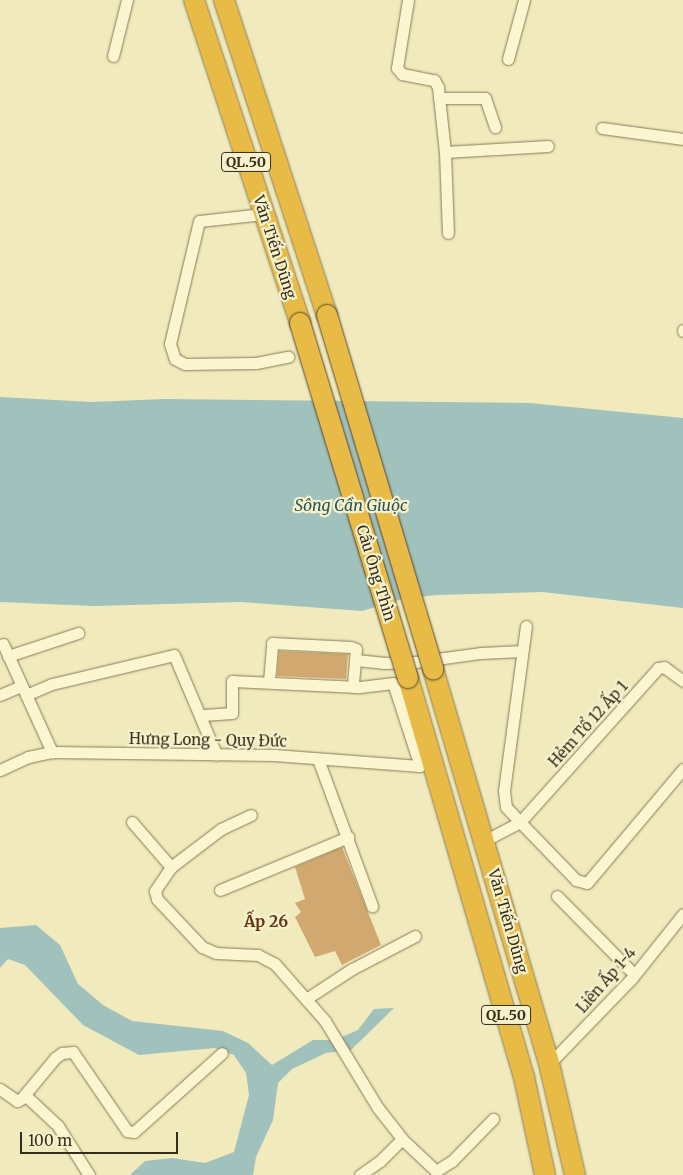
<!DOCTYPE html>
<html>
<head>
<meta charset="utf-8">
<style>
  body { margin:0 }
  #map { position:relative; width:683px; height:1175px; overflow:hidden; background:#f0eabd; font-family:Merriweather,serif }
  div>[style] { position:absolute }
  .water>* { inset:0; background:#a1c1bd }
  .building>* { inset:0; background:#d1a970 }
  .roads { filter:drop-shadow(0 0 1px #897955) drop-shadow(0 0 1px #897955) }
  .street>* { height:11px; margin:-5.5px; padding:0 5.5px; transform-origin:5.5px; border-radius:5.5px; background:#fbf5d0 }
  .highway>* { height:20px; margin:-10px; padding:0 10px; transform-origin:10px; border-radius:10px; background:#e7bb46 }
  .bridges { filter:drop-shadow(0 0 1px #56462a) drop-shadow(0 0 1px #56462a) }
  .highway-bridge>* { height:20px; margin:-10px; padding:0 10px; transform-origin:10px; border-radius:10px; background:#e7bb46 }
  span { translate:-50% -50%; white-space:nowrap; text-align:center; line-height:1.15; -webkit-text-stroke:4.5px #f7f2cd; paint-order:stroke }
  .shield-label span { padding:1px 4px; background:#f7f2cd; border:1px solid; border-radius:4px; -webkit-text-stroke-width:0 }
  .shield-label { font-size:14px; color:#372d1b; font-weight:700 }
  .street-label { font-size:15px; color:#372d1b }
  .water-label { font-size:16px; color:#295358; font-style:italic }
  .neighbourhood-label { font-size:16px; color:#673517; font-weight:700 }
  .scale { position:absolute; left:20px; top:1132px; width:158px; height:22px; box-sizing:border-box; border:2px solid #372d1b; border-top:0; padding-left:6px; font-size:15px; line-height:18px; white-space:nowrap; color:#372d1b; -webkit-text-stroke:4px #f7f2cd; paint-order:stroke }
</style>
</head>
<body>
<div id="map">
  <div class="water">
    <div style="clip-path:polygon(0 397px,91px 402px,165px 399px,530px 403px,683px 418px,683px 608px,543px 592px,436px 595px,402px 599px,362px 611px,241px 602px,94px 606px,0 602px)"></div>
    <div style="clip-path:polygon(36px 925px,60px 945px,78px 984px,103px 1005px,132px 1021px,223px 1031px,248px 1043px,272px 1065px,313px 1040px,335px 1040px,358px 1030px,374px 1009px,394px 1008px,351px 1050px,326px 1053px,292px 1069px,278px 1083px,273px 1120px,256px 1157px,253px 1175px,130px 1175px,145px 1161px,172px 1158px,205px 1163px,234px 1152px,249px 1095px,246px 1073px,234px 1055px,215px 1048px,139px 1055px,83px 1025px,25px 965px,8px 959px,0 968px,0 928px)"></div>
  </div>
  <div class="building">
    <div style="clip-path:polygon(279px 651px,348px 654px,346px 679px,277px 676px)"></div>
    <div style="clip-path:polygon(342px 847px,381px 945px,342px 965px,335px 951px,315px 957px,295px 917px,301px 912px,295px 903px,305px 899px,295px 867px)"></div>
  </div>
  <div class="roads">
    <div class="street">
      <div style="left:408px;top:0;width:69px;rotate:99.2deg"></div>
      <div style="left:397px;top:68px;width:8px;rotate:50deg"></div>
      <div style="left:402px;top:74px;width:33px;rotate:11deg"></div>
      <div style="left:434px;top:80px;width:8px;rotate:60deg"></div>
      <div style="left:438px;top:87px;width:65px;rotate:83.9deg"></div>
      <div style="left:445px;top:152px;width:81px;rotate:87.9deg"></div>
      <div style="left:113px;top:56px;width:58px;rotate:-76deg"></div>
      <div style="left:508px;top:59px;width:61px;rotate:-74.8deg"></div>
      <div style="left:439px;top:98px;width:46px"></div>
      <div style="left:485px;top:98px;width:31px;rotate:71deg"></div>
      <div style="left:602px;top:128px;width:82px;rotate:7.7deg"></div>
      <div style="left:445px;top:152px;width:103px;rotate:-3.3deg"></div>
      <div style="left:263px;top:214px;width:64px;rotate:173.8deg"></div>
      <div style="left:199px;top:221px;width:126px;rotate:103.3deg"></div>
      <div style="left:170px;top:344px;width:16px;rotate:72deg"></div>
      <div style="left:175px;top:359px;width:11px;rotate:27deg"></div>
      <div style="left:185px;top:364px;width:71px;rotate:-0.8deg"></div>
      <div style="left:256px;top:363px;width:33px;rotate:-11deg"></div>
      <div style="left:683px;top:331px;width:1px;rotate:-90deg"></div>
      <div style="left:526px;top:626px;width:166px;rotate:97.6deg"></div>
      <div style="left:504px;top:791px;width:16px;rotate:83deg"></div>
      <div style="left:506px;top:807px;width:21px;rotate:47deg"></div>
      <div style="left:520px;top:822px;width:207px;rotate:-48.1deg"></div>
      <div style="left:658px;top:668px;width:6px;rotate:-9deg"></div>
      <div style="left:664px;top:667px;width:24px;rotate:36deg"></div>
      <div style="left:3px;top:644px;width:119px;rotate:65.6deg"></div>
      <div style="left:8px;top:656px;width:74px;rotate:-18.2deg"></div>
      <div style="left:356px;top:660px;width:27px;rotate:6deg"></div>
      <div style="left:383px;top:663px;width:32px;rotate:-2deg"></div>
      <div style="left:415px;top:662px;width:67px;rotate:-7.8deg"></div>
      <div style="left:481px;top:653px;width:41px;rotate:-2.8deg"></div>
      <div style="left:269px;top:681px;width:38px;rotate:-85deg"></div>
      <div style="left:272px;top:643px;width:79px;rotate:2.9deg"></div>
      <div style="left:351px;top:647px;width:5px;rotate:22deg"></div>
      <div style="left:356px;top:649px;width:38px;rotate:95deg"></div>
      <div style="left:0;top:695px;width:23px;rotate:-23deg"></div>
      <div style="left:26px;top:695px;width:28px;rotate:-23deg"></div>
      <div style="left:52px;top:684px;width:125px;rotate:-13.4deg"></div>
      <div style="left:174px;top:655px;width:108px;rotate:67deg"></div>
      <div style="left:318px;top:759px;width:157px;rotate:69.8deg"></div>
      <div style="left:0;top:770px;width:31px;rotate:-25deg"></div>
      <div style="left:28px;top:757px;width:25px;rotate:-12deg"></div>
      <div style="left:52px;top:752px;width:222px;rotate:0.8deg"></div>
      <div style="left:274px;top:755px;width:146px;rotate:4.3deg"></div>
      <div style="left:420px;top:766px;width:87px;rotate:-108deg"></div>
      <div style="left:393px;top:683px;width:35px;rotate:173deg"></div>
      <div style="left:358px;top:687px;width:126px;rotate:-177.3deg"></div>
      <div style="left:232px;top:681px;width:32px;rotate:90deg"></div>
      <div style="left:232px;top:713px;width:32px;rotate:176deg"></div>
      <div style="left:132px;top:822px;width:60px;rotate:49.1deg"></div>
      <div style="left:171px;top:867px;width:29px;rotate:124deg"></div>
      <div style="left:155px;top:891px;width:8px;rotate:76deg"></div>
      <div style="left:157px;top:899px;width:66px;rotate:46.8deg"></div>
      <div style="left:202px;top:947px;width:15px;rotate:23deg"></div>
      <div style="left:216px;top:953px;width:42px;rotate:2.7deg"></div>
      <div style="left:258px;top:955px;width:19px;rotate:28deg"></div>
      <div style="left:275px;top:964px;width:76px;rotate:48.7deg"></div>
      <div style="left:325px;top:1021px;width:102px;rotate:58.7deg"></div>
      <div style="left:378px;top:1108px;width:39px;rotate:52deg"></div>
      <div style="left:402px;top:1139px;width:47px;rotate:43.3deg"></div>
      <div style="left:436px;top:1171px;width:19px;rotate:-32deg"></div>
      <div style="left:452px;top:1161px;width:59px;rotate:-45.7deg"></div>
      <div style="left:484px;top:841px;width:41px;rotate:-27.8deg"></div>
      <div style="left:520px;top:822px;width:81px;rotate:46deg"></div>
      <div style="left:576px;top:880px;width:11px;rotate:15deg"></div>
      <div style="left:587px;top:883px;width:149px;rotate:-49.9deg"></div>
      <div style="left:171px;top:867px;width:63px;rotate:-37.2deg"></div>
      <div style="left:221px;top:829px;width:33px;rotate:-25deg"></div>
      <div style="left:220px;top:890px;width:139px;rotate:-22.5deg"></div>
      <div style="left:557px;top:896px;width:110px;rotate:45.4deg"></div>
      <div style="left:306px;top:999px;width:55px;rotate:-33.1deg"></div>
      <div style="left:352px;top:969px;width:71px;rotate:-27.6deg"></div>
      <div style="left:549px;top:1064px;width:120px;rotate:-46deg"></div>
      <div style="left:632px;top:978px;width:82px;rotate:-51.4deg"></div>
      <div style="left:0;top:1089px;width:21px;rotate:35deg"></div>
      <div style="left:17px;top:1101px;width:4px;rotate:-27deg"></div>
      <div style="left:21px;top:1099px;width:53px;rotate:-50.3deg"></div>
      <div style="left:55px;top:1058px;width:9px;rotate:-36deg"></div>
      <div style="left:62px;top:1053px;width:11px;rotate:-5deg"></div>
      <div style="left:73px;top:1052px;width:96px;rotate:55.6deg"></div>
      <div style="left:127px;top:1131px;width:7px;rotate:8deg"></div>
      <div style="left:134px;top:1132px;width:118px;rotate:-41.9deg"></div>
      <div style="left:25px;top:1095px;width:45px;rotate:43.2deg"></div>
      <div style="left:58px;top:1126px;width:58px;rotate:57.7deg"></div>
      <div style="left:360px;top:1175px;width:24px;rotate:-35deg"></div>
      <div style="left:380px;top:1161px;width:31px;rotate:-45deg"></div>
    </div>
    <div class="highway">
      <div style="left:194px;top:0;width:340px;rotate:71.8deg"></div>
      <div style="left:224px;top:0;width:331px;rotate:71.9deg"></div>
      <div style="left:433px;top:669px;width:407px;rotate:73.6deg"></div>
      <div style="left:548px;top:1059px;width:119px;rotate:76.9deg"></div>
      <div style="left:408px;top:678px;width:416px;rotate:73.8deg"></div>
      <div style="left:524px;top:1077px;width:100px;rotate:77.9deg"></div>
    </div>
  </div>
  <div class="bridges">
    <div class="highway-bridge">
      <div style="left:327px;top:315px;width:370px;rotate:73.3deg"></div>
      <div style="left:300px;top:323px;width:371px;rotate:73.1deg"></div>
    </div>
  </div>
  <div class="shield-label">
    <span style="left:246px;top:162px">QL.50</span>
    <span style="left:506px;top:1015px">QL.50</span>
  </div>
  <div class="street-label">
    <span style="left:275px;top:247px;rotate:72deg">Văn Tiến Dũng</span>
    <span style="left:376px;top:573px;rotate:73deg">Cầu Ông Thìn</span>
    <span style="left:588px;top:724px;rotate:-48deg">Hẻm Tổ 12 Ấp 1</span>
    <span style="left:208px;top:740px;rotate:1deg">Hưng Long - Quy Đức</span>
    <span style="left:508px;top:921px;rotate:74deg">Văn Tiến Dũng</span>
    <span style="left:606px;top:980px;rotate:-49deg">Liên Ấp 1-4</span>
  </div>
  <div class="water-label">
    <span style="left:351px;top:505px">Sông Cần Giuộc</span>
  </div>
  <div class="neighbourhood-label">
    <span style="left:266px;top:921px">Ấp 26</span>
  </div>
  <div class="scale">100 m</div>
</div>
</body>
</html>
